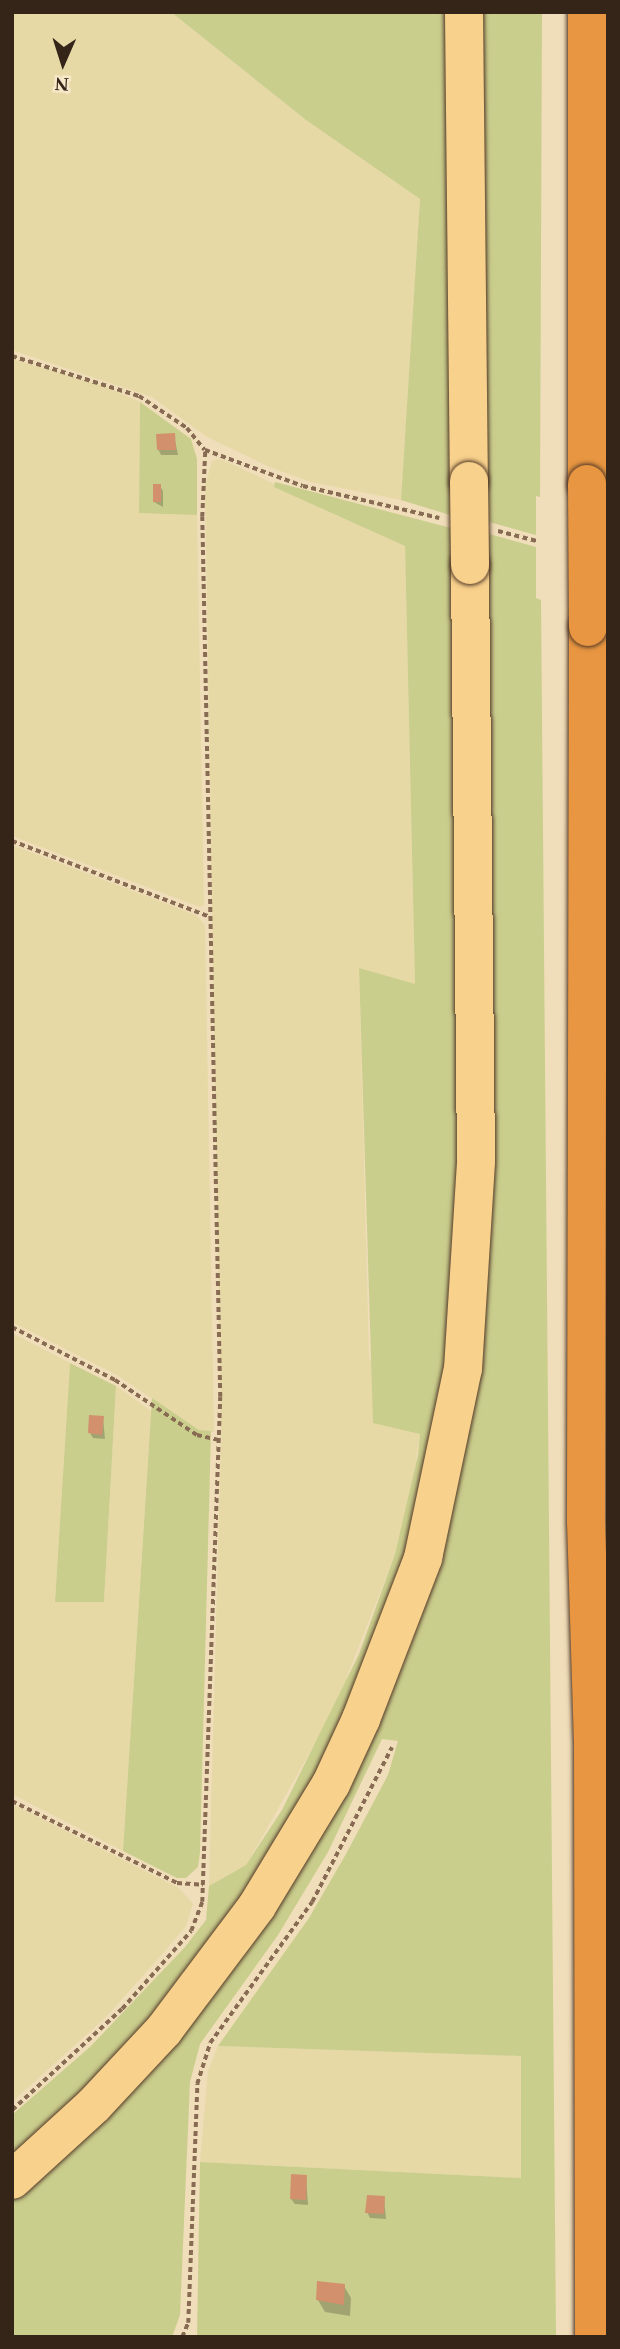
<!DOCTYPE html>
<html>
<head>
<meta charset="utf-8">
<style>
  body { margin:0 }
  #map { position:relative; width:620px; height:2349px; overflow:hidden; background:#f0ddb9; font-family:Georgia,serif }
  div>[style] { position:absolute }
  .farmland>* { inset:0; background:#e6d9a6 }
  .green>* { inset:0; background:#cace8d }
  .shadow>* { inset:0; background:#0003 }
  .building>* { inset:0; background:#d2916c }
  .path>* { height:3.5px; margin-top:-1.75px; transform-origin:0; background:repeating-linear-gradient(90deg,#876c53 0 5px,transparent 0 8.5px) }
  .roads { filter:drop-shadow(0 0 2px #543a28) drop-shadow(0 0 2px #543a28) }
  .primary>* { height:38px; margin:-19px; padding:0 19px; transform-origin:19px; border-radius:19px; background:#f8d18c }
  .motorway>* { height:38px; margin:-19px; padding:0 19px; transform-origin:19px; border-radius:19px; background:#e89641 }
  .bridges { filter:drop-shadow(0 0 2px #543a28) drop-shadow(0 0 2px #543a28) }
  .primary-bridge>* { height:38px; margin:-19px; padding:0 19px; transform-origin:19px; border-radius:19px; background:#f8d18c }
  .motorway-bridge>* { height:38px; margin:-19px; padding:0 19px; transform-origin:19px; border-radius:19px; background:#e89641 }
  span { translate:-50% -50%; white-space:nowrap; text-align:center; line-height:1.15; -webkit-text-stroke:5px #f7e8c9; paint-order:stroke }
  .frame { position:absolute; inset:0; border:14px solid #352519; pointer-events:none }
  .north { position:absolute; left:28px; top:28px; width:70px; height:70px; -webkit-text-stroke:5px #f7e8c9; paint-order:stroke; rotate:183deg; font-size:19px; font-weight:700; line-height:28px; text-align:center; color:#352519 }
  .north::after { content:''; display:block; margin:auto; width:24px; height:32px; background:#352519; clip-path:polygon(50% 0,100% 100%,50% 72%,0 100%) }
</style>
</head>
<body>
<div id="map">
  <div class="farmland">
    <div style="clip-path:polygon(12px 12px,171px 12px,306px 120px,420px 199px,401px 500px,311px 482px,272px 468px,207px 437px,152px 397px,12px 350px)"></div>
    <div style="clip-path:polygon(12px 359px,104px 386px,140px 402px,139px 512px,197px 515px,204px 905px,200px 907px,12px 836px)"></div>
    <div style="clip-path:polygon(221px 459px,405px 546px,415px 985px,359px 969px,369px 1358px,420px 1434px,409px 1506px,395px 1554px,334px 1710px,246px 1865px,209px 1886px,221px 1439px,205px 486px,212px 461px)"></div>
    <div style="clip-path:polygon(12px 845px,196px 915px,205px 925px,214px 1432px,199px 1430px,117px 1375px,12px 1322px)"></div>
    <div style="clip-path:polygon(12px 1333px,70px 1363px,55px 1602px,104px 1602px,116px 1386px,151px 1411px,123px 1851px,12px 1794px)"></div>
    <div style="clip-path:polygon(12px 1804px,179px 1888px,193px 1904px,186px 1926px,157px 1960px,107px 2016px,12px 2102px)"></div>
    <div style="clip-path:polygon(218px 2046px,521px 2056px,521px 2178px,200px 2162px,208px 2071px)"></div>
  </div>
  <div class="green">
    <div style="clip-path:polygon(171px 12px,452px 12px,450px 515px,401px 500px,420px 199px,306px 120px)"></div>
    <div style="clip-path:polygon(474px 12px,542px 12px,540px 497px,536px 496px,536px 535px,489px 522px)"></div>
    <div style="clip-path:polygon(140px 402px,191px 439px,197px 459px,197px 515px,139px 513px)"></div>
    <div style="clip-path:polygon(275px 482px,451px 528px,463px 961px,456px 1322px,425px 1502px,323px 1769px,187px 1983px,12px 2166px,12px 2115px,91px 2046px,185px 1947px,206px 1920px,209px 1886px,246px 1865px,282px 1810px,359px 1654px,395px 1554px,418px 1455px,420px 1434px,373px 1423px,359px 968px,415px 984px,405px 546px,274px 487px)"></div>
    <div style="clip-path:polygon(489px 534px,536px 547px,536px 598px,541px 600px,556px 2337px,197px 2337px,200px 2162px,521px 2178px,521px 2056px,218px 2046px,309px 1918px,346px 1854px,388px 1775px,398px 1741px,382px 1739px,328px 1852px,278px 1935px,200px 2044px,190px 2082px,180px 2315px,172px 2337px,12px 2337px,12px 2199px,72px 2145px,235px 1966px,446px 1512px)"></div>
    <div style="clip-path:polygon(70px 1363px,116px 1386px,104px 1602px,55px 1602px)"></div>
    <div style="clip-path:polygon(152px 1398px,199px 1430px,211px 1431px,200px 1852px,198px 1867px,186px 1878px,177px 1878px,123px 1851px)"></div>
  </div>
  <div class="shadow">
    <div style="clip-path:polygon(174px 435px,178px 455px,161px 455px,158px 449px)"></div>
    <div style="clip-path:polygon(160px 486px,163px 491px,163px 507px,154px 502px)"></div>
    <div style="clip-path:polygon(103px 1418px,105px 1439px,93px 1438px,90px 1433px)"></div>
    <div style="clip-path:polygon(306px 2176px,308px 2205px,295px 2204px,291px 2199px)"></div>
    <div style="clip-path:polygon(384px 2198px,386px 2219px,370px 2218px,367px 2212px)"></div>
    <div style="clip-path:polygon(344px 2286px,351px 2298px,350px 2316px,325px 2312px,318px 2300px)"></div>
  </div>
  <div class="building">
    <div style="clip-path:polygon(175px 433px,176px 450px,157px 450px,156px 434px)"></div>
    <div style="clip-path:polygon(153px 484px,161px 484px,161px 502px,153px 502px)"></div>
    <div style="clip-path:polygon(89px 1415px,104px 1416px,102px 1435px,88px 1433px)"></div>
    <div style="clip-path:polygon(291px 2174px,307px 2175px,306px 2200px,290px 2199px)"></div>
    <div style="clip-path:polygon(367px 2195px,385px 2196px,384px 2214px,365px 2213px)"></div>
    <div style="clip-path:polygon(317px 2281px,345px 2284px,344px 2305px,316px 2300px)"></div>
  </div>
  <div class="path">
    <div style="left:12px;top:356px;width:133px;rotate:17.5deg"></div>
    <div style="left:139px;top:396px;width:58px;rotate:33.7deg"></div>
    <div style="left:187px;top:428px;width:28px;rotate:51deg"></div>
    <div style="left:205px;top:450px;width:104px;rotate:20.2deg"></div>
    <div style="left:303px;top:486px;width:140px;rotate:13.2deg"></div>
    <div style="left:498px;top:531px;width:40px;rotate:14.4deg"></div>
    <div style="left:12px;top:841px;width:212px;rotate:21deg"></div>
    <div style="left:12px;top:1327px;width:116px;rotate:27.2deg"></div>
    <div style="left:115px;top:1380px;width:99px;rotate:33.9deg"></div>
    <div style="left:197px;top:1435px;width:23px;rotate:13deg"></div>
    <div style="left:12px;top:1801px;width:184px;rotate:26.4deg"></div>
    <div style="left:177px;top:1883px;width:26px;rotate:4deg"></div>
    <div style="left:12px;top:2110px;width:149px;rotate:-42.6deg"></div>
    <div style="left:122px;top:2009px;width:104px;rotate:-48.5deg"></div>
    <div style="left:191px;top:1931px;width:31px;rotate:-69deg"></div>
    <div style="left:202px;top:1902px;width:505px;rotate:-87.96deg"></div>
    <div style="left:220px;top:1397px;width:880px;rotate:-91.17deg"></div>
    <div style="left:202px;top:517px;width:67px;rotate:-87.4deg"></div>
    <div style="left:182px;top:2337px;width:15px;rotate:-67deg"></div>
    <div style="left:188px;top:2323px;width:239px;rotate:-87.8deg"></div>
    <div style="left:197px;top:2084px;width:43px;rotate:-72.4deg"></div>
    <div style="left:210px;top:2043px;width:174px;rotate:-54.1deg"></div>
    <div style="left:312px;top:1902px;width:174px;rotate:-62.7deg"></div>
  </div>
  <div class="roads">
    <div class="primary">
      <div style="left:464px;top:12px;width:469px;rotate:89.4deg"></div>
      <div style="left:12px;top:2180px;width:111px;rotate:-42.4deg"></div>
      <div style="left:94px;top:2105px;width:103px;rotate:-47deg"></div>
      <div style="left:164px;top:2030px;width:155px;rotate:-53.1deg"></div>
      <div style="left:257px;top:1906px;width:143px;rotate:-58.8deg"></div>
      <div style="left:331px;top:1784px;width:72px;rotate:-65.2deg"></div>
      <div style="left:361px;top:1719px;width:173px;rotate:-68.9deg"></div>
      <div style="left:423px;top:1558px;width:193px;rotate:-78.1deg"></div>
      <div style="left:463px;top:1369px;width:208px;rotate:-86.4deg"></div>
      <div style="left:476px;top:1161px;width:596px;rotate:-90.58deg"></div>
    </div>
    <div class="motorway">
      <div style="left:587px;top:484px;width:472px;rotate:-90deg"></div>
      <div style="left:588px;top:627px;width:894px;rotate:90.13deg"></div>
      <div style="left:586px;top:1521px;width:218px;rotate:88.2deg"></div>
      <div style="left:593px;top:1739px;width:598px;rotate:89.9deg"></div>
    </div>
  </div>
  <div class="bridges">
    <div class="primary-bridge">
      <div style="left:469px;top:481px;width:84px;rotate:89.3deg"></div>
    </div>
    <div class="motorway-bridge">
      <div style="left:587px;top:484px;width:143px;rotate:89.6deg"></div>
    </div>
  </div>
  <div class="frame"></div>
  <div class="north">N</div>
</div>
</body>
</html>
